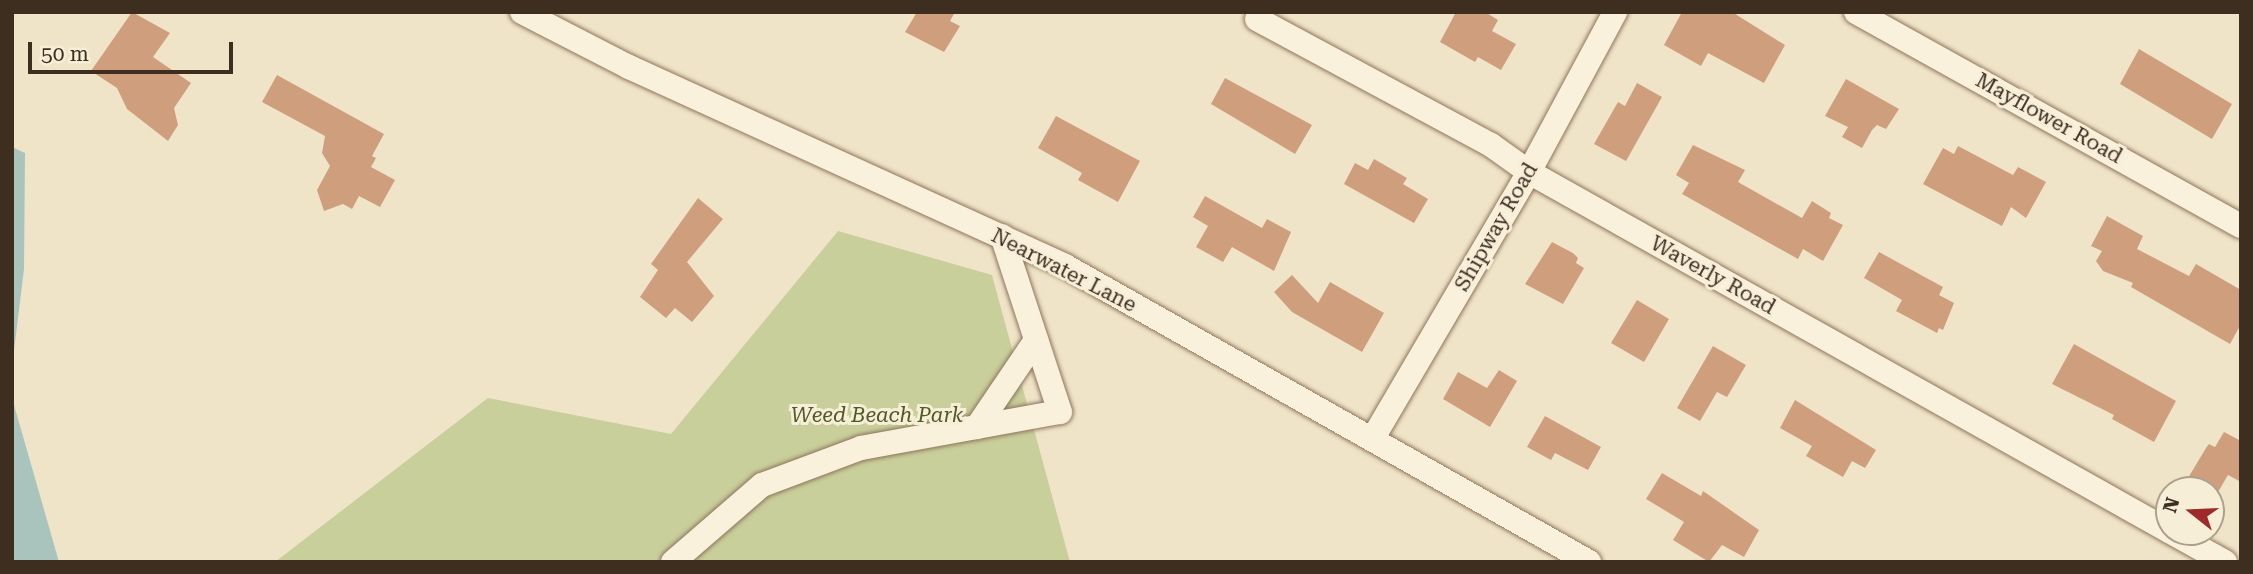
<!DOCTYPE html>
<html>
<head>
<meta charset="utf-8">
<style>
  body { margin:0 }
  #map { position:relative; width:2253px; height:574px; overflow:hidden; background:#f0e4c8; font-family:"Roboto Serif",serif }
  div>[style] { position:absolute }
  .green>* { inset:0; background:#c9cf9b }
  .water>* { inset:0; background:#a9c4bc }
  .building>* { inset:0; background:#cf9f7d }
  .roads { filter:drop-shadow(0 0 2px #8d765c) drop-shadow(0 0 2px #8d765c) }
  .minor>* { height:24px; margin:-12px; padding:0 12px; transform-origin:12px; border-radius:12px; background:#faf1dc }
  span { translate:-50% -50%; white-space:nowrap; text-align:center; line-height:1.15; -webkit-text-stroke:6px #f7eed8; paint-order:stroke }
  .street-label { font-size:21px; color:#3d2e20 }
  .park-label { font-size:21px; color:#4d5a26; font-style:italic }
  .frame { position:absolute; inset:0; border:14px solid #3d2e20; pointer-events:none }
  .north { position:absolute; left:2155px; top:476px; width:70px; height:70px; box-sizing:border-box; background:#f7eed8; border:2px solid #ada18e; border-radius:50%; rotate:288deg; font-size:19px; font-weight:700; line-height:28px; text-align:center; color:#3d2e20 }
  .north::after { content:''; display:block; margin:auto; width:24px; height:32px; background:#9e2a2b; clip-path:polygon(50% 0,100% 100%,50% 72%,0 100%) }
  .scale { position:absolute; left:28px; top:42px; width:205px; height:32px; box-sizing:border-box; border:4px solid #3d2e20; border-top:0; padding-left:9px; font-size:21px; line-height:24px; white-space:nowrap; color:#3d2e20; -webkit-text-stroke:5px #f7eed8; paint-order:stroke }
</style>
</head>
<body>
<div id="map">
  <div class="green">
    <div style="clip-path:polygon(838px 231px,992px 275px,1070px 562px,275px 562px,488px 398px,671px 434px)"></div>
  </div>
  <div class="water">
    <div style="clip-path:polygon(12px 147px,25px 153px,24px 269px,12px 367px)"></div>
    <div style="clip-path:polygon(12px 398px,59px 562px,12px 562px)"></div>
  </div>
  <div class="building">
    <div style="clip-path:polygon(132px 12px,170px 33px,153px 57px,191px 83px,174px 108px,178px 125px,168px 141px,127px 109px,117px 88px,91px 71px)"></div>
    <div style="clip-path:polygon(917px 12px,955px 12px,950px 21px,960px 26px,944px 52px,905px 32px)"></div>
    <div style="clip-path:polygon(1456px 12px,1485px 12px,1498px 20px,1492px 31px,1516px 44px,1501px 70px,1478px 57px,1475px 62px,1440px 42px)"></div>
    <div style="clip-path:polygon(1682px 12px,1732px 12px,1785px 45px,1764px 83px,1708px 53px,1701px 66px,1664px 45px)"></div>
    <div style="clip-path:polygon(2139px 49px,2232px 104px,2212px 139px,2120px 84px)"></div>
    <div style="clip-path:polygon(277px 75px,384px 134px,372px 156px,376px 158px,371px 167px,395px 180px,380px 207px,359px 196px,352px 209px,343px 204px,324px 211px,317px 190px,330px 166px,322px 153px,325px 136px,262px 102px)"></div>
    <div style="clip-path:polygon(1225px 78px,1312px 125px,1295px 154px,1211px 104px)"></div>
    <div style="clip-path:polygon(1846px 79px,1899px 109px,1886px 129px,1877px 125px,1872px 130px,1862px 148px,1842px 137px,1848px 127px,1825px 116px)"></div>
    <div style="clip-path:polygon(1637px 83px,1662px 97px,1626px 161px,1594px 144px,1618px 102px,1625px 106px)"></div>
    <div style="clip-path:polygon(1056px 116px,1140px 161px,1118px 202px,1078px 180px,1082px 173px,1038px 148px)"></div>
    <div style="clip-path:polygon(1693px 145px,1745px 170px,1738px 182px,1802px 218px,1812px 201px,1831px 213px,1829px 218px,1843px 225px,1823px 261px,1803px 249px,1798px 259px,1682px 194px,1689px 183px,1676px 175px)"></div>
    <div style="clip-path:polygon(1958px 146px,2013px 175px,2018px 167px,2046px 182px,2026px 218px,2011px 207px,2002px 226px,1923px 184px,1943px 148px,1954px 154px)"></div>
    <div style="clip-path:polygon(1374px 159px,1407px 178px,1403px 184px,1428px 199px,1414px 223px,1344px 184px,1355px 163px,1368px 170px)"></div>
    <div style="clip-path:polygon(1205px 196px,1262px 228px,1267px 219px,1291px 232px,1274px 271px,1232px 247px,1223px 262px,1196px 247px,1208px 226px,1193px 217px)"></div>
    <div style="clip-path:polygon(698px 198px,723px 219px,687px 262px,714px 296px,692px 322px,675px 308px,666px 318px,640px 297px,658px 270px,651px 264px)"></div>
    <div style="clip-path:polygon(2107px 216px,2143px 236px,2137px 249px,2189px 276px,2196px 264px,2241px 290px,2241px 324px,2230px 344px,2131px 287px,2133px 283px,2103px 271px,2096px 261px,2102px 251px,2091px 246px)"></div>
    <div style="clip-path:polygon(1552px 242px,1573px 253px,1578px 258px,1576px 263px,1584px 268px,1563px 304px,1525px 284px)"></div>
    <div style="clip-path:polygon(1879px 252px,1943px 287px,1939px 295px,1954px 303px,1943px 330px,1939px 328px,1937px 333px,1896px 311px,1902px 300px,1864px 278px)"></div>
    <div style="clip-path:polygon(1292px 275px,1318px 303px,1330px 282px,1384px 313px,1362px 352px,1292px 312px,1274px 292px)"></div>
    <div style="clip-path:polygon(1637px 300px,1669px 319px,1644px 362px,1611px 343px)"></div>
    <div style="clip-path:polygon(2074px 344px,2176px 401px,2154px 442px,2112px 419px,2114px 415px,2052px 384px)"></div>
    <div style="clip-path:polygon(1713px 346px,1746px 365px,1727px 397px,1717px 392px,1700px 421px,1677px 408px)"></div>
    <div style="clip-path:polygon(1499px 370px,1517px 381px,1490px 427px,1443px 399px,1458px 372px,1487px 388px)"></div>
    <div style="clip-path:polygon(1795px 400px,1876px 450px,1865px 468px,1852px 461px,1843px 477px,1806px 456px,1812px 446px,1780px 428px)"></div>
    <div style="clip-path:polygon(1545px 416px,1601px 447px,1588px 470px,1555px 453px,1551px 460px,1527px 447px)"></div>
    <div style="clip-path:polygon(2224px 432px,2241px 441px,2241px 482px,2228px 475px,2214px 499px,2211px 490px,2196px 490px,2185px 483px,2206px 448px,2209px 444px,2215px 447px)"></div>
    <div style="clip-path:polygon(1662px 473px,1701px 496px,1703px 491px,1759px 530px,1744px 557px,1722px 545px,1709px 562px,1673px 540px,1684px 522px,1646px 499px)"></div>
  </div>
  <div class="roads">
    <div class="minor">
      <div style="left:522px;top:12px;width:120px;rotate:27.2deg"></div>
      <div style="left:629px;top:67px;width:479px;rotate:24.5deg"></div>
      <div style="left:1065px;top:266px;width:602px;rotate:29.46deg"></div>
      <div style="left:1856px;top:12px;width:440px;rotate:29.1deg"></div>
      <div style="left:1257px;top:19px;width:266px;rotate:28.3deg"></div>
      <div style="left:1491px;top:145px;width:47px;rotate:35.4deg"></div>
      <div style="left:1529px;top:172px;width:734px;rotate:29.29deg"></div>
      <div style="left:977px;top:427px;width:105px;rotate:-55.9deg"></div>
      <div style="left:1373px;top:438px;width:308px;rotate:-59.6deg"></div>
      <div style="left:1529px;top:172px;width:182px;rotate:-61.7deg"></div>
      <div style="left:2171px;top:532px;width:62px;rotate:29.1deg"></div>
      <div style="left:673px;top:562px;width:118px;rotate:-40.9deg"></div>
      <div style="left:762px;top:485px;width:106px;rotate:-20.5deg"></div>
      <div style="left:861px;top:448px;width:202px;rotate:-10.3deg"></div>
      <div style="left:1060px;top:412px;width:185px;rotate:-108.2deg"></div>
    </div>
  </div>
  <div class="street-label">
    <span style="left:2049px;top:118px;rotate:29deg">Mayflower Road</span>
    <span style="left:1496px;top:227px;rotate:-60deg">Shipway Road</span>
    <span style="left:1064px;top:270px;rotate:27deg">Nearwater Lane</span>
    <span style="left:1713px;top:275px;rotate:29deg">Waverly Road</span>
  </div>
  <div class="park-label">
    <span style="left:877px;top:415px">Weed Beach Park</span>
  </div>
  <div class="frame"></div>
  <div class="north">N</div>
  <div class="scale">50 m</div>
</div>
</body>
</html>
